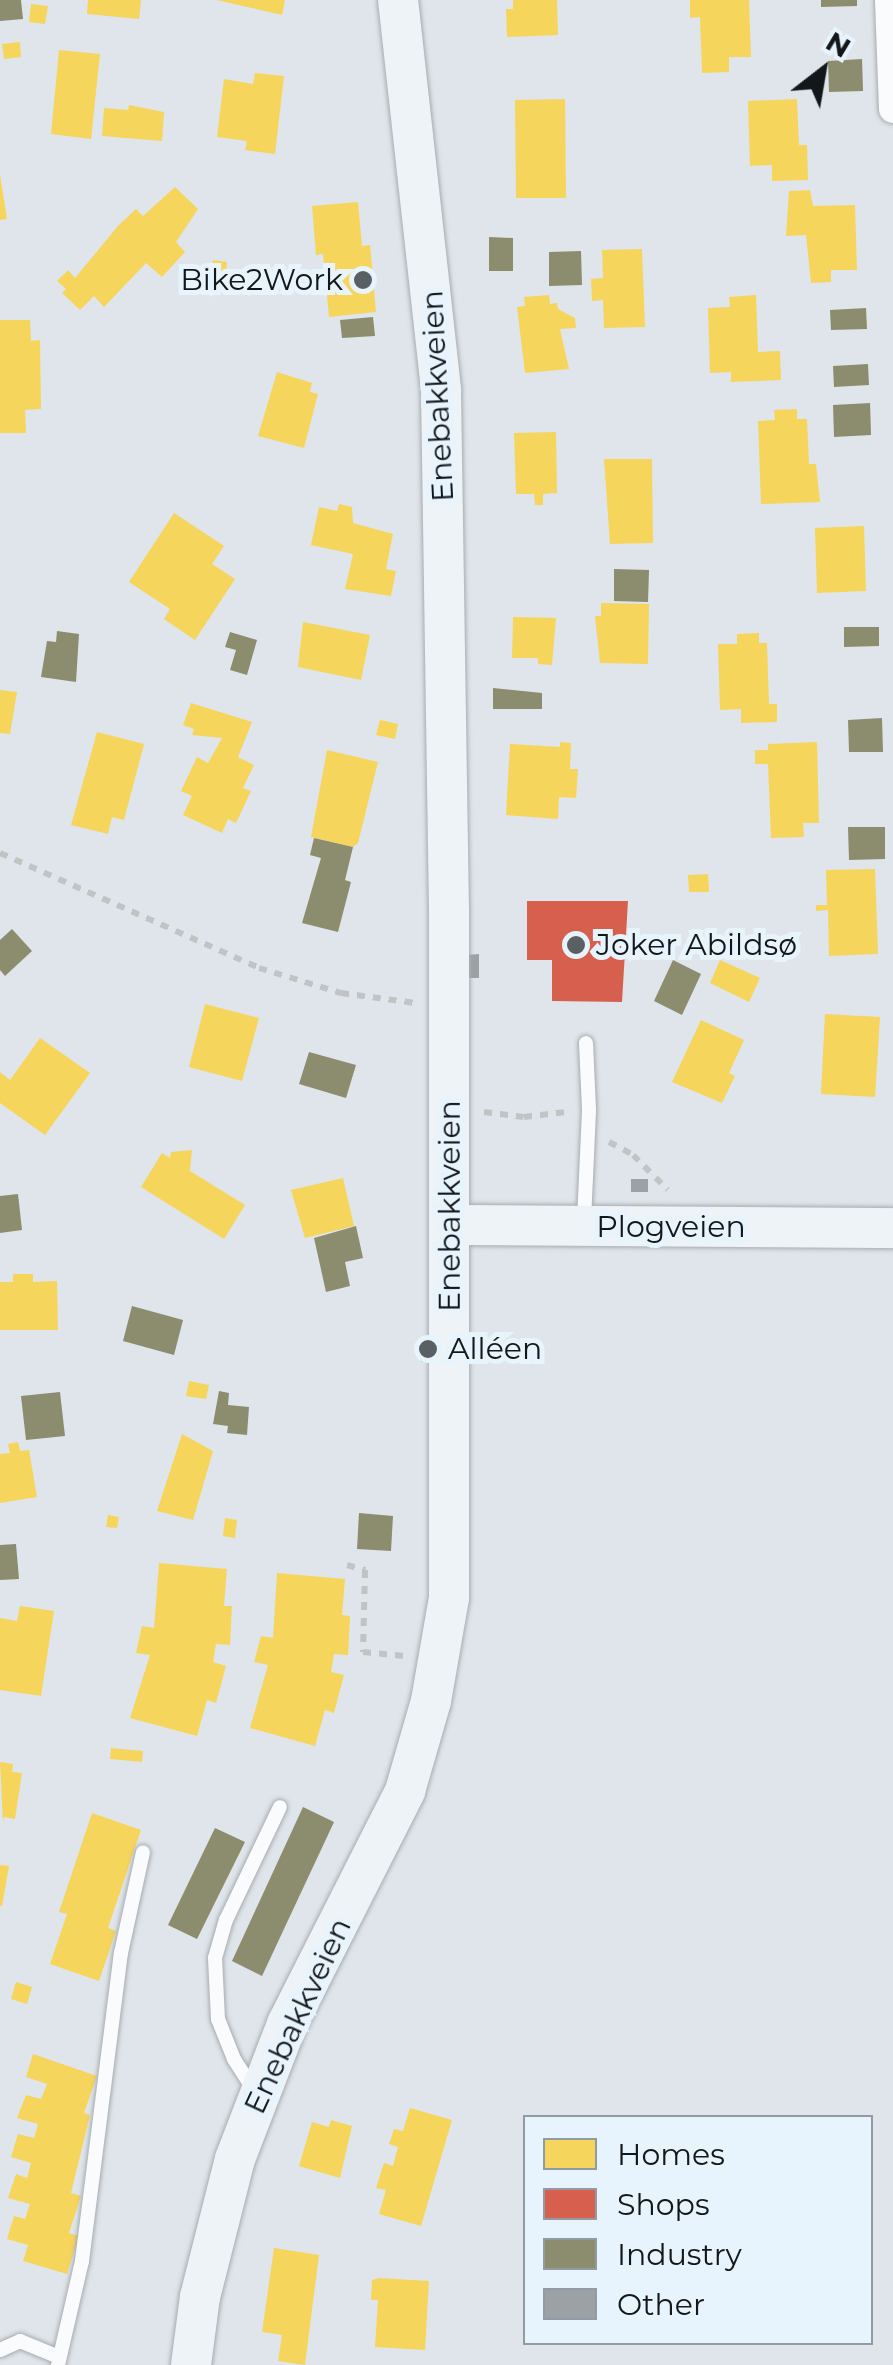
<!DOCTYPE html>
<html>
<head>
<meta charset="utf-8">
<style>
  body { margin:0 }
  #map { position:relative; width:893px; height:2365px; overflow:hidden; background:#dfe5ea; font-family:Montserrat,sans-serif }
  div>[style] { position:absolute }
  .homes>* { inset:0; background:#f6d55c }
  .shops>* { inset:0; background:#d6604d }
  .industry>* { inset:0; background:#8c8c6e }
  .building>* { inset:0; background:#9ca1a5 }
  .path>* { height:6px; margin-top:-3px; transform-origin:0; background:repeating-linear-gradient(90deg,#c2c3c5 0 8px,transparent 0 16px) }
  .roads { filter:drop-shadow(0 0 2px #a8acb1) drop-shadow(0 0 2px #a8acb1) }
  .lane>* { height:14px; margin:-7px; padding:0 7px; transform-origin:7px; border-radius:7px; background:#fafbfc }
  .street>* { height:28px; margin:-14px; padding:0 14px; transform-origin:14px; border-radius:14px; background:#fafbfc }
  .secondary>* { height:40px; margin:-20px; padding:0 20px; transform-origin:20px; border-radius:20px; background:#edf3f6 }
  .dots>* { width:28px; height:28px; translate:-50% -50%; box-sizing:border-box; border:5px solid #e7f3fd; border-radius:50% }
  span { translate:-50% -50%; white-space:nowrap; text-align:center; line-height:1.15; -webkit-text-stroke:10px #e7f3fd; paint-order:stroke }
  .poi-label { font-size:30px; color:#13171a }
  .right { translate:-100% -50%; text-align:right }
  .left { translate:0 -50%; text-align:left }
  .street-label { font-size:30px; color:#13171a }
  .legend { position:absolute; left:523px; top:2115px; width:350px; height:230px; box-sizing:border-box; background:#e7f3fd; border:2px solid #929ba2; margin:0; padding:12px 18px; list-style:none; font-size:30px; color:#13171a }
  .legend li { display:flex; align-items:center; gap:20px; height:50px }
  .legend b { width:50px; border:2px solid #929ba2 }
  .north { position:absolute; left:773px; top:20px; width:100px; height:100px; -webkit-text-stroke:8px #e7f3fd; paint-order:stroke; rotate:31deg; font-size:28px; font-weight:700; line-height:40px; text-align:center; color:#13171a }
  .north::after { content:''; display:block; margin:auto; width:35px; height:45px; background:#13171a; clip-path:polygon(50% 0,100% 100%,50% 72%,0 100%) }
</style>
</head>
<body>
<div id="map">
  <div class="homes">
    <div style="clip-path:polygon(88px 0,141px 0,139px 19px,87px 14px)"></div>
    <div style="clip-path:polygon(217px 0,285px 0,282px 15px)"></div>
    <div style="clip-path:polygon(513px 0,557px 0,558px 35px,507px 37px,506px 9px,513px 9px)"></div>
    <div style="clip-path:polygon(690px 0,749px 0,751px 57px,729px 57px,729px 72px,702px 73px,700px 17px,690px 18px)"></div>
    <div style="clip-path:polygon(31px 4px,48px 6px,45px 24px,29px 22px)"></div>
    <div style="clip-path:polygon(20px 42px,21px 57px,4px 59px,2px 44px)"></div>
    <div style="clip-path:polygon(59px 50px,100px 54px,91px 139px,51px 134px)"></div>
    <div style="clip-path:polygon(255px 73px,284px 76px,275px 154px,245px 150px,247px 141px,217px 137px,224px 79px,253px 84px)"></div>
    <div style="clip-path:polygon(565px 99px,566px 198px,516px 198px,515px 100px)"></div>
    <div style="clip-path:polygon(797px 99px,799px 145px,807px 145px,808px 180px,772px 181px,772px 165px,750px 166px,748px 101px)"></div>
    <div style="clip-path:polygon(129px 105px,164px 112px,162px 141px,102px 136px,104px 108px,128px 110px)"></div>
    <div style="clip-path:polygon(0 175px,7px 219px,0 220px)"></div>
    <div style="clip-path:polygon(175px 187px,198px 209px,176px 242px,185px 252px,162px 277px,146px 263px,104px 307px,94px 296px,80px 310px,62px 293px,66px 289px,57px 281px,68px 270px,75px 278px,118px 226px,136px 209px,143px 216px)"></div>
    <div style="clip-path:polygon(810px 190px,813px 206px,855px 205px,857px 270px,831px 270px,831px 282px,811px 283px,806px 235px,786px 236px,789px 191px)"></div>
    <div style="clip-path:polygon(358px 202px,362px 246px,370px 245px,376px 312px,329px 317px,323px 254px,316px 255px,312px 206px)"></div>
    <div style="clip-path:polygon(642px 249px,645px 327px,604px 328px,603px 300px,592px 301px,591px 279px,603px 278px,602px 250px)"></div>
    <div style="clip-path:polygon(213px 260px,227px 262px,225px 280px,211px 278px)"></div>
    <div style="clip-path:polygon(549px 295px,550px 304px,557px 303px,558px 309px,575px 318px,576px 328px,560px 329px,569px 369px,525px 373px,517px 307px,525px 306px,524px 297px)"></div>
    <div style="clip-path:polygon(756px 295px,758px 352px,780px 351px,781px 380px,731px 382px,731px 372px,710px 373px,708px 308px,730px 307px,729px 297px)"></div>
    <div style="clip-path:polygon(0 320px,30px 320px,31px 341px,40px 340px,41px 409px,25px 410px,26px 433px,0 433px)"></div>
    <div style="clip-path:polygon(277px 372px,312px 383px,310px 392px,318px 394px,304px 448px,258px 436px)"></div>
    <div style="clip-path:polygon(797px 409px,797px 419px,807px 419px,809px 464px,816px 464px,820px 502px,761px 504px,758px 421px,775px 420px,774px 410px)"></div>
    <div style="clip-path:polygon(556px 432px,557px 493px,543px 494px,543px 505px,535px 505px,534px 494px,516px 494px,514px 433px)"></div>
    <div style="clip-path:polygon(604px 459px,652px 459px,653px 543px,610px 544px)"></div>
    <div style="clip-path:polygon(339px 504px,352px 507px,353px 523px,393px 534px,386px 569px,396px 571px,391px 596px,345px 589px,353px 554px,311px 545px,319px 507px,337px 511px)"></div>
    <div style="clip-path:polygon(174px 513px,224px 546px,212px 564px,235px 579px,195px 640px,164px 619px,170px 609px,129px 582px)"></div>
    <div style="clip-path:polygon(864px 526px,866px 591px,817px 593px,815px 528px)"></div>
    <div style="clip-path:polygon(601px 603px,649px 604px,648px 664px,600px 663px,595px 616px,601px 616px)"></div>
    <div style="clip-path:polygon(513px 617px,556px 618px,552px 665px,538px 664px,538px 658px,512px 658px)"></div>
    <div style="clip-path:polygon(303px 622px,370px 635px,361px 680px,298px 667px)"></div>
    <div style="clip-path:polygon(759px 633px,759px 643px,767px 643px,769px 704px,777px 704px,777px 722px,741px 723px,741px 709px,720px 710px,718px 644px,737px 644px,737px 634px)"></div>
    <div style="clip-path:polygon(0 690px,17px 692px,10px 734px,0 733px)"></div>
    <div style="clip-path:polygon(191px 703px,252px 722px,238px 757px,254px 765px,243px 788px,251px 791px,236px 823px,228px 819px,222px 833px,183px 815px,192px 796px,181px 791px,197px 757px,208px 763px,222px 738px,192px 735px,194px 729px,183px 725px)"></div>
    <div style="clip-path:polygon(380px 720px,398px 724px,395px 739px,376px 735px)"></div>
    <div style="clip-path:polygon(97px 732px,144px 744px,124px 820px,112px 817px,108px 834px,71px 825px)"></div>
    <div style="clip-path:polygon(560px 742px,571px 743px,570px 769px,578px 769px,576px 798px,559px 797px,558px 819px,506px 815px,510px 744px,560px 747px)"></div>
    <div style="clip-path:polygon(817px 742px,819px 823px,803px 823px,804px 837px,771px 838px,768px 764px,755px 764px,755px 750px,768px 750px,768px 744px)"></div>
    <div style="clip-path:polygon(327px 750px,378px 762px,358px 843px,353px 847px,311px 837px)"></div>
    <div style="clip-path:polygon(875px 869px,878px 954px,829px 956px,828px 910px,816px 911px,816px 905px,827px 905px,826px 870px)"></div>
    <div style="clip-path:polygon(708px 874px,709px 892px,689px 892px,688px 875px)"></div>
    <div style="clip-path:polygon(720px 960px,760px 978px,749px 1002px,710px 983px)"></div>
    <div style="clip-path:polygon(205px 1004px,259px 1018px,242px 1081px,189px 1067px)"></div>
    <div style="clip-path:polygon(825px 1014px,880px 1017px,875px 1097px,821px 1094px)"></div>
    <div style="clip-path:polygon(701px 1020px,744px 1040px,729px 1073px,735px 1076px,722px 1103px,672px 1082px)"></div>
    <div style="clip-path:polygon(40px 1038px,90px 1073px,45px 1135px,0 1103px,0 1072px,10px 1080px)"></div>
    <div style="clip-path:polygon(192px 1150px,190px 1171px,245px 1205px,224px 1239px,141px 1187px,162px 1153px,170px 1158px,171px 1152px)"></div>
    <div style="clip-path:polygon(343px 1178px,354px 1226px,305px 1238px,291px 1190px)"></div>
    <div style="clip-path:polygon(13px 1274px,33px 1274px,33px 1282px,57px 1281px,58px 1330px,0 1330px,0 1282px,13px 1282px)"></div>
    <div style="clip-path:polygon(189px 1381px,209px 1385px,206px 1399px,186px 1396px)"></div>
    <div style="clip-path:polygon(182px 1434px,213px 1451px,193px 1520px,157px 1511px)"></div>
    <div style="clip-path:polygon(18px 1442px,20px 1451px,29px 1450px,37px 1497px,0 1503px,0 1454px,10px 1453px,8px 1444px)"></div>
    <div style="clip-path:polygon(108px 1515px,119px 1517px,117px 1528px,106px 1527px)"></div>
    <div style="clip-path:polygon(225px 1518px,237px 1520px,235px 1538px,223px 1536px)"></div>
    <div style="clip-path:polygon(159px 1563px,227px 1569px,224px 1606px,232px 1606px,230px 1645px,216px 1644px,213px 1662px,226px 1666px,216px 1703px,207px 1700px,197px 1736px,130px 1718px,150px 1655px,136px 1653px,142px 1626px,154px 1628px)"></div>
    <div style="clip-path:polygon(277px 1573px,345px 1579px,342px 1615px,350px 1616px,348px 1655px,334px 1654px,331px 1672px,344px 1675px,334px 1713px,325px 1710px,315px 1746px,250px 1728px,268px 1665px,254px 1662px,261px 1636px,273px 1638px)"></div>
    <div style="clip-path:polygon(20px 1606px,54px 1611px,41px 1696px,0 1690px,0 1618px,17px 1621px)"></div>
    <div style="clip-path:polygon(111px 1748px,143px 1751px,142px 1762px,110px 1759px)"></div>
    <div style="clip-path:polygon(0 1762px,13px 1764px,12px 1772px,22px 1773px,15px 1819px,4px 1817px,3px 1822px)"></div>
    <div style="clip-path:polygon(92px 1813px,141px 1830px,108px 1928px,116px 1931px,99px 1981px,50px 1964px,67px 1914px,59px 1912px)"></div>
    <div style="clip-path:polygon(0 1865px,9px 1866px,2px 1906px,0 1906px)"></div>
    <div style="clip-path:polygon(16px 1982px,32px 1987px,27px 2004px,11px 1999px)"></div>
    <div style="clip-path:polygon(33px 2054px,97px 2076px,84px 2113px,90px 2115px,71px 2193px,81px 2196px,69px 2233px,79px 2236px,67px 2274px,23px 2261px,28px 2245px,7px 2239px,14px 2216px,25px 2219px,30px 2204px,8px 2198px,16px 2174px,27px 2178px,31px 2163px,11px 2157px,18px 2134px,34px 2138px,38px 2124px,17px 2118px,26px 2095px,41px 2099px,47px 2084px,26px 2077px)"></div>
    <div style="clip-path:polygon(410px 2108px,452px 2120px,421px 2226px,379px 2214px,386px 2190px,376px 2188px,384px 2163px,393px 2166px,398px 2147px,389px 2144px,394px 2129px,403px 2131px)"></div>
    <div style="clip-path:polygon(331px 2120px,352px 2126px,340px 2178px,299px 2166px,312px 2122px,329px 2127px)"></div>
    <div style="clip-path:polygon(274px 2248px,319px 2255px,305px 2365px,278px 2361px,282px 2335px,262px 2332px)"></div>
    <div style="clip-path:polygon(379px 2278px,429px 2281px,425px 2350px,375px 2347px,378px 2300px,371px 2300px,372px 2280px)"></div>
  </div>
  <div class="shops">
    <div style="clip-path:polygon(527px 901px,628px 901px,622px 1002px,552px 1001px,552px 960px,527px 960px)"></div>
  </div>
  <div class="industry">
    <div style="clip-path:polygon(0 0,21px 0,23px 19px,0 21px)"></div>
    <div style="clip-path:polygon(821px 0,857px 0,857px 6px,821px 7px)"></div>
    <div style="clip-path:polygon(862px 59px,863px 91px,829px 92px,828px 61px)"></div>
    <div style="clip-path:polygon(489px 237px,513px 238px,513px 271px,489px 271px)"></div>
    <div style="clip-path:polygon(581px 251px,582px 285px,549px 286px,549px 252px)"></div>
    <div style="clip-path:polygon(866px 308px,867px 329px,831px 330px,830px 310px)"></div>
    <div style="clip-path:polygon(373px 317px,375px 336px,342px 338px,340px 320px)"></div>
    <div style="clip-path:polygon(868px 364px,869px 385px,834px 387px,833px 366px)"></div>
    <div style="clip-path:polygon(870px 403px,871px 435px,834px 437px,833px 405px)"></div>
    <div style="clip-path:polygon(614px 569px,649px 570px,648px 602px,614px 601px)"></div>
    <div style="clip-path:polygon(844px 627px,879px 627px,879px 646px,844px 647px)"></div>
    <div style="clip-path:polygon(57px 631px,79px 634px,76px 682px,41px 677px,47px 641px,56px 642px)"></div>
    <div style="clip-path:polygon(230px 632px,257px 640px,247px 675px,230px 670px,236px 650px,225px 647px)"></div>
    <div style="clip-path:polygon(493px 688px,542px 693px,542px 709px,493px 709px)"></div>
    <div style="clip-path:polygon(882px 718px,883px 752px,849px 752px,848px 720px)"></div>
    <div style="clip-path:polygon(848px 827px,885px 827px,885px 859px,849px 860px)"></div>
    <div style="clip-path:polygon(314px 838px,353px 847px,345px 880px,351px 882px,338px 932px,302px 923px,321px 858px,310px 855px)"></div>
    <div style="clip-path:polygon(12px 929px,32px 951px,5px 976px,0 970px,0 940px)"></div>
    <div style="clip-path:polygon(673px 960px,701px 974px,682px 1015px,654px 1001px)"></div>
    <div style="clip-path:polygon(309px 1052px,356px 1065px,346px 1098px,299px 1084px)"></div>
    <div style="clip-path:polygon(18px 1194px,22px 1230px,0 1233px,0 1196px)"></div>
    <div style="clip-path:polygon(356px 1226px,363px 1258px,345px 1262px,350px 1286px,326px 1292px,314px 1238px)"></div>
    <div style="clip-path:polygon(132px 1306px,183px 1320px,174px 1355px,123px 1341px)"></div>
    <div style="clip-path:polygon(219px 1391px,229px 1393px,228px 1405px,249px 1407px,247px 1435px,227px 1433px,228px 1426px,213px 1424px)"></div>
    <div style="clip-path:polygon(60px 1392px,65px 1436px,26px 1440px,21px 1396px)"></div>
    <div style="clip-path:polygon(359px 1513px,393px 1516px,391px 1551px,357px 1549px)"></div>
    <div style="clip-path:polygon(16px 1544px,19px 1579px,0 1580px,0 1545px)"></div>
    <div style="clip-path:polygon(303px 1807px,334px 1822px,262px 1976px,232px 1961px)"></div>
    <div style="clip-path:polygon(215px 1828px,245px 1842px,197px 1939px,168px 1925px)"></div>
  </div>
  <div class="building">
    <div style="clip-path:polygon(479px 954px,479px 978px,467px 978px,467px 955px)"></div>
    <div style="clip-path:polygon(631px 1179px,648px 1179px,648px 1192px,631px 1192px)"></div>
    <div style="clip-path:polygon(435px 1337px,435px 1361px,421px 1362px,421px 1338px)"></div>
  </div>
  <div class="path">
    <div style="left:0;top:853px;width:283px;rotate:23.9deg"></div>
    <div style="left:259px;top:968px;width:86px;rotate:17deg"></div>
    <div style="left:341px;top:993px;width:75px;rotate:7.7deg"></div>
    <div style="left:484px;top:1112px;width:40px;rotate:7.1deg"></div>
    <div style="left:524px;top:1117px;width:42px;rotate:-6.8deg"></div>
    <div style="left:609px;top:1142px;width:27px;rotate:28deg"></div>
    <div style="left:633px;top:1155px;width:49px;rotate:45deg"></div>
    <div style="left:347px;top:1565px;width:19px;rotate:16deg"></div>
    <div style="left:365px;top:1570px;width:82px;rotate:91.4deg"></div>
    <div style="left:363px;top:1652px;width:42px;rotate:5.4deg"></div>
  </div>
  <div class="roads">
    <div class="lane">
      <div style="left:584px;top:1221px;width:112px;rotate:-87.4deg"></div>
      <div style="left:589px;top:1109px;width:66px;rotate:-92.6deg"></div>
      <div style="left:254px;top:2090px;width:37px;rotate:-123deg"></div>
      <div style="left:234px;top:2059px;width:43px;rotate:-111.8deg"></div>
      <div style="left:218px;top:2019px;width:61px;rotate:-92.8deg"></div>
      <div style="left:215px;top:1958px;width:40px;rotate:-74deg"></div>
      <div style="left:226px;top:1920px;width:125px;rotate:-64.5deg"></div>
      <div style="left:0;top:2350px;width:22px;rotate:-24deg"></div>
      <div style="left:20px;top:2341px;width:42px;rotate:22.3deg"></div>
      <div style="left:58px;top:2365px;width:107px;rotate:-77deg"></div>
      <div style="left:82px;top:2261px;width:310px;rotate:-82.8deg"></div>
      <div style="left:121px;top:1953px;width:103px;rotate:-77.7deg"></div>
    </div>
    <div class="street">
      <div style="left:889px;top:0;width:109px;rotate:87.9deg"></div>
    </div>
    <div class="secondary">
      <div style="left:450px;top:1225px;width:443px;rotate:0.4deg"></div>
      <div style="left:191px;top:2365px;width:69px;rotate:-82.5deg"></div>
      <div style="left:200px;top:2297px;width:142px;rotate:-75.8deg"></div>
      <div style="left:235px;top:2159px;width:145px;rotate:-68.9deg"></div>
      <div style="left:287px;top:2024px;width:261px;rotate:-63.1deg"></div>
      <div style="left:405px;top:1791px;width:94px;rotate:-73.9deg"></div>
      <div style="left:431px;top:1701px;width:105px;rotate:-80.1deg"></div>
      <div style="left:449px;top:1598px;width:686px;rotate:-90deg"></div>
      <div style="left:449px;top:912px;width:523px;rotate:-90.88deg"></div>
      <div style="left:441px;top:389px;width:391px;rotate:-96.3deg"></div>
    </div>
  </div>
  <div class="dots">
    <div style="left:363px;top:280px;background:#5a5f63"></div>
    <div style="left:576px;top:945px;background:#5a5f63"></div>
    <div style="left:428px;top:1349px;background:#5a5f63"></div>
  </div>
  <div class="poi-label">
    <span class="right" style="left:343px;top:280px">Bike2Work</span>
    <span class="left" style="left:596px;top:945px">Joker Abildsø</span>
    <span class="left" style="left:448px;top:1349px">Alléen</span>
  </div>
  <div class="street-label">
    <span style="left:438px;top:396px;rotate:-93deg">Enebakkveien</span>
    <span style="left:450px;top:1206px;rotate:-90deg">Enebakkveien</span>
    <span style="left:671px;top:1227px">Plogveien</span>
    <span style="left:298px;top:2016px;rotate:-65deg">Enebakkveien</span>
  </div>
  <ul class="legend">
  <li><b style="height:28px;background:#f6d55c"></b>Homes</li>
  <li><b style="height:28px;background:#d6604d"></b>Shops</li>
  <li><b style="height:28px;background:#8c8c6e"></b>Industry</li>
  <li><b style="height:28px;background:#9ca1a5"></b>Other</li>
  </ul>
  <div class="north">N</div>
</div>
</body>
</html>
